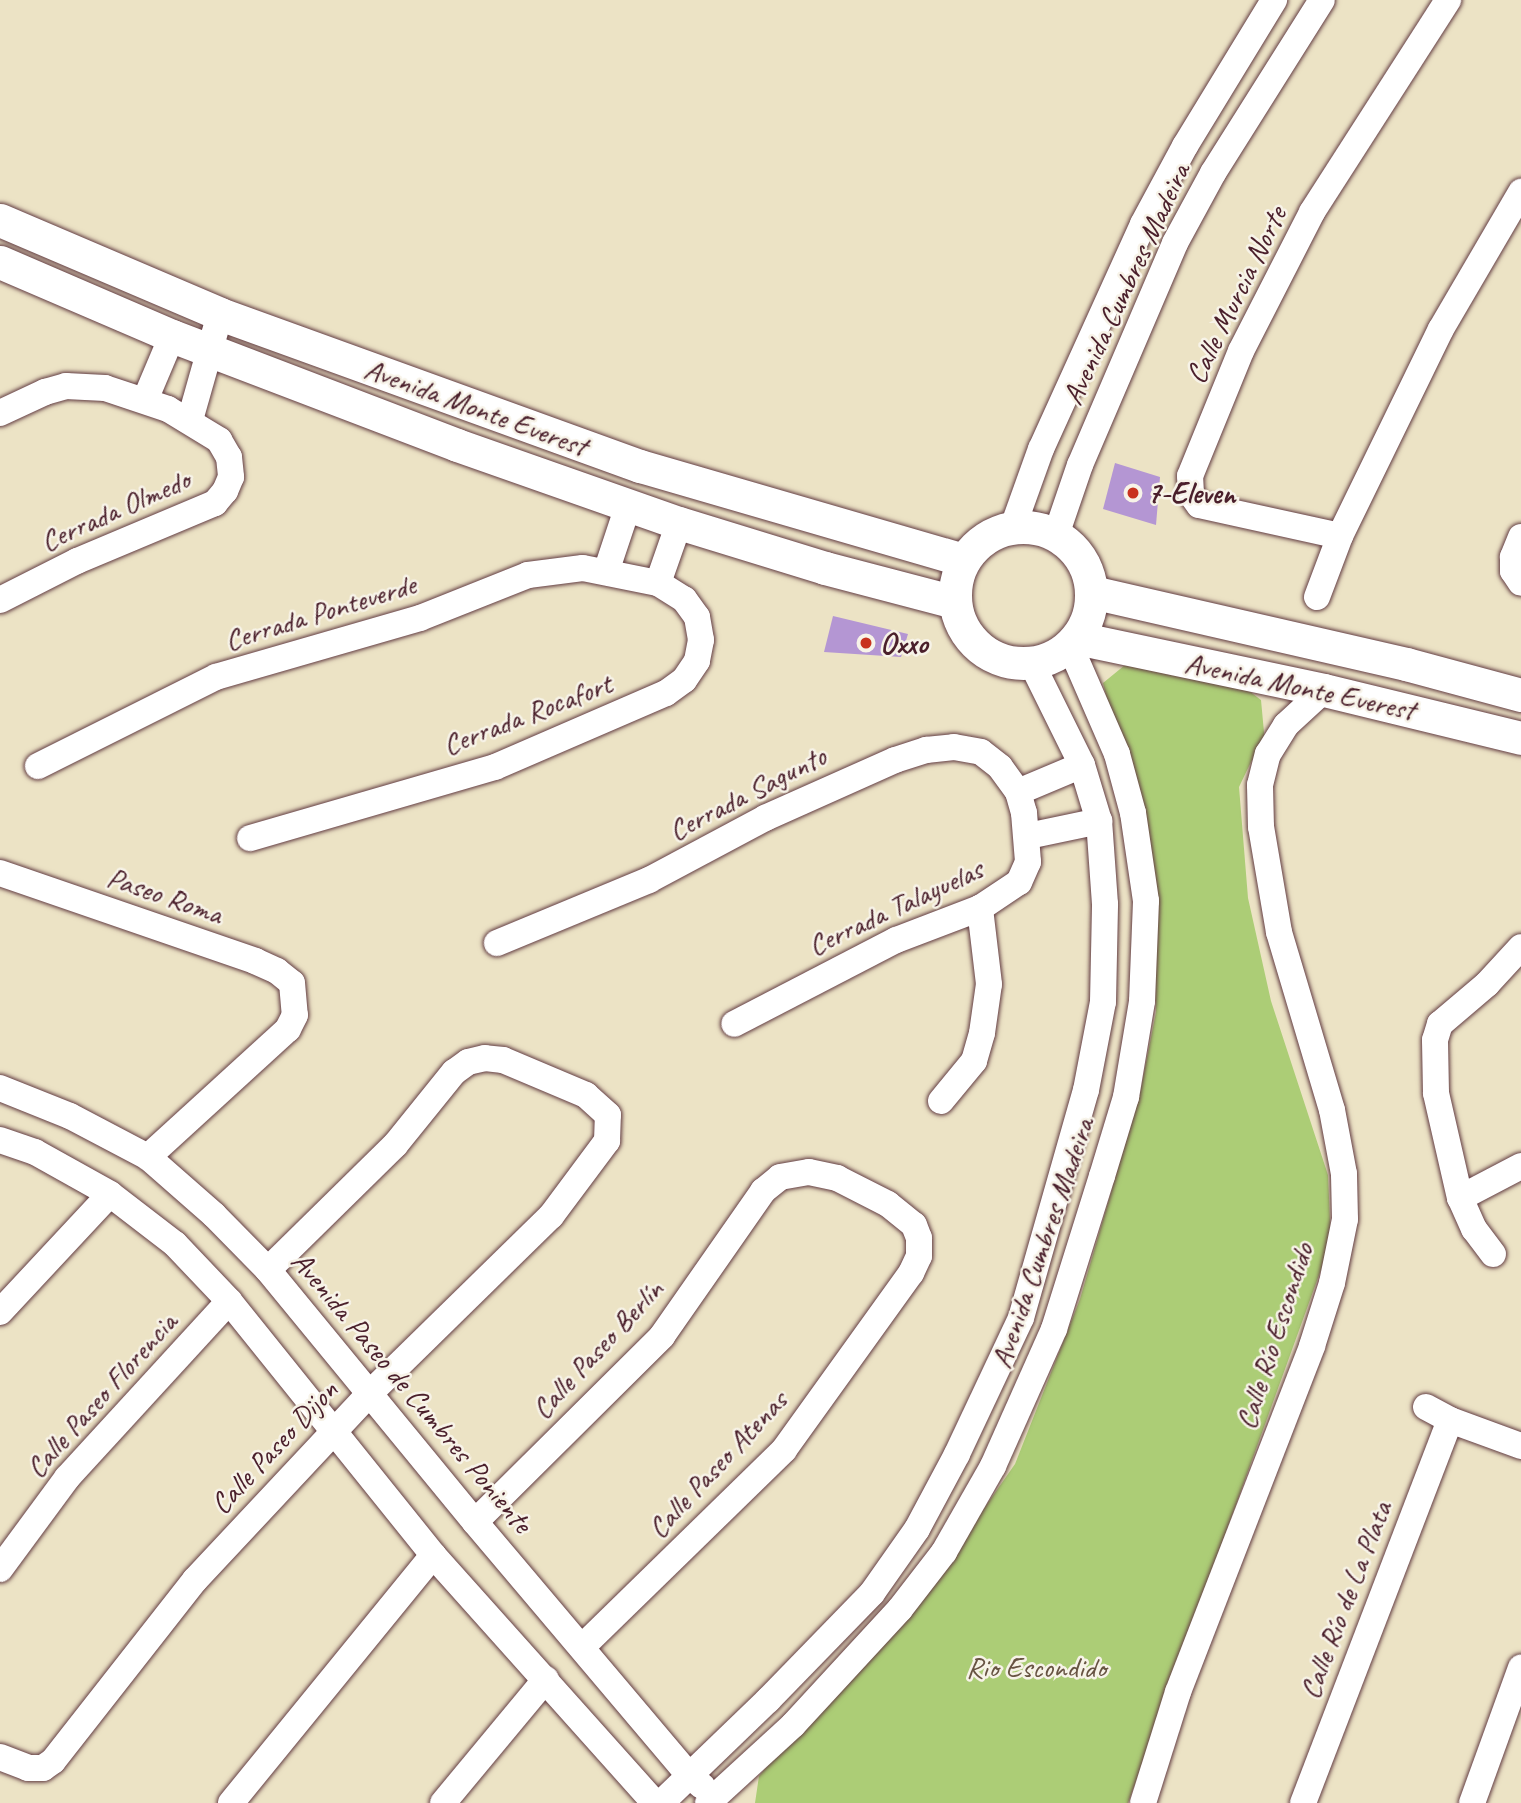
<!DOCTYPE html>
<html>
<head>
<meta charset="utf-8">
<style>
  body { margin:0 }
  #map { position:relative; width:1521px; height:1803px; overflow:hidden; background:#ece3c5; font-family:Caveat,sans-serif }
  div>[style] { position:absolute }
  .green>* { inset:0; background:#accd76 }
  .building>* { inset:0; background:#b496d3 }
  .roads { filter:drop-shadow(0 0 2px #623c42) drop-shadow(0 0 2px #623c42) }
  .minor>* { height:26px; margin:-13px; padding:0 13px; transform-origin:13px; border-radius:13px; background:#fff }
  .major>* { height:33px; margin:-16.5px; padding:0 16.5px; transform-origin:16.5px; border-radius:16.5px; background:#fff }
  .major>.ring { margin:-16.5px; padding:0; box-sizing:content-box; background:none; border:33px solid #fff; border-radius:50% }
  .dots>* { width:19px; height:19px; translate:-50% -50%; box-sizing:border-box; border:4px solid #f7f3e8; border-radius:50% }
  span { translate:-50% -50%; white-space:nowrap; text-align:center; line-height:1.15; -webkit-text-stroke:5px #f7f3e8; paint-order:stroke }
  .street-label { font-size:30px; color:#4a1f2b }
  .poi-label { font-size:30px; color:#4a1f2b; font-weight:700 }
  .left { translate:0 -50%; text-align:left }
  .park-label { font-size:30px; color:#675342 }
</style>
</head>
<body>
<div id="map">
  <div class="green">
    <div style="clip-path:polygon(1125px 665px,1232px 678px,1261px 700px,1265px 743px,1251px 762px,1239px 787px,1248px 898px,1271px 1001px,1328px 1175px,1331px 1242px,1128px 1803px,755px 1803px,759px 1776px,962px 1540px,1015px 1464px,1080px 1299px,1140px 1093px,1156px 1012px,1153px 927px,1142px 842px,1103px 683px)"></div>
  </div>
  <div class="building">
    <div style="clip-path:polygon(1115px 463px,1160px 477px,1156px 525px,1103px 509px)"></div>
    <div style="clip-path:polygon(833px 616px,908px 634px,901px 657px,824px 652px)"></div>
  </div>
  <div class="roads">
    <div class="minor">
      <div style="left:145px;top:400px;width:69px;rotate:-67.1deg"></div>
      <div style="left:0;top:413px;width:50px;rotate:-25deg"></div>
      <div style="left:45px;top:392px;width:22px;rotate:-16deg"></div>
      <div style="left:66px;top:386px;width:39px;rotate:3deg"></div>
      <div style="left:105px;top:388px;width:66px;rotate:18.4deg"></div>
      <div style="left:168px;top:409px;width:60px;rotate:31.3deg"></div>
      <div style="left:219px;top:440px;width:20px;rotate:60deg"></div>
      <div style="left:229px;top:457px;width:20px;rotate:84deg"></div>
      <div style="left:231px;top:477px;width:15px;rotate:113deg"></div>
      <div style="left:225px;top:491px;width:16px;rotate:130deg"></div>
      <div style="left:215px;top:503px;width:150px;rotate:157.2deg"></div>
      <div style="left:77px;top:561px;width:86px;rotate:153.1deg"></div>
      <div style="left:190px;top:420px;width:110px;rotate:-74.2deg"></div>
      <div style="left:1013px;top:527px;width:83px;rotate:-70.3deg"></div>
      <div style="left:1041px;top:449px;width:247px;rotate:-65.6deg"></div>
      <div style="left:1143px;top:224px;width:89px;rotate:-61.7deg"></div>
      <div style="left:1185px;top:146px;width:171px;rotate:-58.6deg"></div>
      <div style="left:1056px;top:535px;width:74px;rotate:-71.1deg"></div>
      <div style="left:1080px;top:465px;width:241px;rotate:-66.8deg"></div>
      <div style="left:1175px;top:243px;width:80px;rotate:-61.5deg"></div>
      <div style="left:1213px;top:173px;width:204px;rotate:-57.8deg"></div>
      <div style="left:1340px;top:536px;width:144px;rotate:-167.6deg"></div>
      <div style="left:1199px;top:505px;width:14px;rotate:-126deg"></div>
      <div style="left:1191px;top:494px;width:18px;rotate:-93deg"></div>
      <div style="left:1190px;top:476px;width:135px;rotate:-67.8deg"></div>
      <div style="left:1241px;top:351px;width:156px;rotate:-62.9deg"></div>
      <div style="left:1312px;top:212px;width:252px;rotate:-57.3deg"></div>
      <div style="left:1521px;top:537px;width:22px;rotate:112deg"></div>
      <div style="left:1513px;top:557px;width:14px;rotate:90deg"></div>
      <div style="left:1513px;top:571px;width:14px;rotate:56deg"></div>
      <div style="left:606px;top:572px;width:70px;rotate:-71.6deg"></div>
      <div style="left:658px;top:583px;width:64px;rotate:-70.7deg"></div>
      <div style="left:1317px;top:597px;width:65px;rotate:-69.3deg"></div>
      <div style="left:1340px;top:536px;width:230px;rotate:-64deg"></div>
      <div style="left:1441px;top:329px;width:159px;rotate:-59.7deg"></div>
      <div style="left:38px;top:766px;width:199px;rotate:-26.6deg"></div>
      <div style="left:216px;top:677px;width:212px;rotate:-16.1deg"></div>
      <div style="left:420px;top:618px;width:116px;rotate:-21.7deg"></div>
      <div style="left:528px;top:575px;width:55px;rotate:-7.3deg"></div>
      <div style="left:583px;top:568px;width:76px;rotate:11.3deg"></div>
      <div style="left:658px;top:583px;width:31px;rotate:32deg"></div>
      <div style="left:684px;top:599px;width:22px;rotate:54deg"></div>
      <div style="left:697px;top:617px;width:23px;rotate:80deg"></div>
      <div style="left:701px;top:640px;width:21px;rotate:101deg"></div>
      <div style="left:697px;top:661px;width:23px;rotate:124deg"></div>
      <div style="left:684px;top:680px;width:22px;rotate:144deg"></div>
      <div style="left:666px;top:693px;width:186px;rotate:156.6deg"></div>
      <div style="left:495px;top:767px;width:255px;rotate:163.8deg"></div>
      <div style="left:1018px;top:792px;width:69px;rotate:-22.9deg"></div>
      <div style="left:1028px;top:836px;width:73px;rotate:-11.9deg"></div>
      <div style="left:0;top:873px;width:270px;rotate:19deg"></div>
      <div style="left:255px;top:961px;width:24px;rotate:24deg"></div>
      <div style="left:277px;top:971px;width:19px;rotate:39deg"></div>
      <div style="left:292px;top:983px;width:32px;rotate:85deg"></div>
      <div style="left:295px;top:1015px;width:16px;rotate:117deg"></div>
      <div style="left:288px;top:1029px;width:190px;rotate:137.6deg"></div>
      <div style="left:497px;top:943px;width:165px;rotate:-22.5deg"></div>
      <div style="left:649px;top:880px;width:132px;rotate:-28.1deg"></div>
      <div style="left:765px;top:818px;width:142px;rotate:-24deg"></div>
      <div style="left:895px;top:760px;width:33px;rotate:-18deg"></div>
      <div style="left:926px;top:750px;width:28px;rotate:-6deg"></div>
      <div style="left:954px;top:747px;width:27px;rotate:10deg"></div>
      <div style="left:981px;top:752px;width:24px;rotate:38deg"></div>
      <div style="left:1000px;top:767px;width:31px;rotate:54deg"></div>
      <div style="left:1018px;top:792px;width:22px;rotate:74deg"></div>
      <div style="left:1024px;top:813px;width:49px;rotate:85.3deg"></div>
      <div style="left:1028px;top:862px;width:22px;rotate:114deg"></div>
      <div style="left:1019px;top:882px;width:47px;rotate:146.3deg"></div>
      <div style="left:980px;top:908px;width:90px;rotate:159.1deg"></div>
      <div style="left:896px;top:940px;width:182px;rotate:152.6deg"></div>
      <div style="left:0;top:1088px;width:75px;rotate:21.8deg"></div>
      <div style="left:70px;top:1116px;width:88px;rotate:27.7deg"></div>
      <div style="left:148px;top:1157px;width:88px;rotate:41.3deg"></div>
      <div style="left:214px;top:1215px;width:77px;rotate:45.5deg"></div>
      <div style="left:268px;top:1270px;width:326px;rotate:50.6deg"></div>
      <div style="left:475px;top:1522px;width:333px;rotate:49.8deg"></div>
      <div style="left:690px;top:1776px;width:16px;rotate:40deg"></div>
      <div style="left:941px;top:1101px;width:52px;rotate:-50.5deg"></div>
      <div style="left:974px;top:1061px;width:29px;rotate:-74deg"></div>
      <div style="left:982px;top:1033px;width:49px;rotate:-81.9deg"></div>
      <div style="left:989px;top:984px;width:77px;rotate:-96.8deg"></div>
      <div style="left:0;top:1140px;width:37px;rotate:19deg"></div>
      <div style="left:35px;top:1152px;width:86px;rotate:29.2deg"></div>
      <div style="left:110px;top:1194px;width:82px;rotate:37.6deg"></div>
      <div style="left:175px;top:1244px;width:79px;rotate:46.5deg"></div>
      <div style="left:229px;top:1301px;width:326px;rotate:51.2deg"></div>
      <div style="left:433px;top:1555px;width:333px;rotate:48.2deg"></div>
      <div style="left:1460px;top:1198px;width:69px;rotate:-27.7deg"></div>
      <div style="left:1493px;top:1254px;width:31px;rotate:-127deg"></div>
      <div style="left:1474px;top:1229px;width:34px;rotate:-114deg"></div>
      <div style="left:1460px;top:1198px;width:108px;rotate:-102.9deg"></div>
      <div style="left:1436px;top:1093px;width:53px;rotate:-91.1deg"></div>
      <div style="left:1435px;top:1040px;width:17px;rotate:-73deg"></div>
      <div style="left:1440px;top:1024px;width:62px;rotate:-40.4deg"></div>
      <div style="left:1487px;top:984px;width:50px;rotate:-47.4deg"></div>
      <div style="left:0;top:1312px;width:161px;rotate:-47deg"></div>
      <div style="left:1426px;top:1407px;width:27px;rotate:28deg"></div>
      <div style="left:1450px;top:1420px;width:76px;rotate:20.1deg"></div>
      <div style="left:475px;top:1522px;width:264px;rotate:-44.8deg"></div>
      <div style="left:662px;top:1336px;width:177px;rotate:-55.1deg"></div>
      <div style="left:763px;top:1191px;width:22px;rotate:-39deg"></div>
      <div style="left:780px;top:1177px;width:29px;rotate:-10deg"></div>
      <div style="left:809px;top:1172px;width:29px;rotate:12deg"></div>
      <div style="left:837px;top:1178px;width:57px;rotate:27deg"></div>
      <div style="left:888px;top:1204px;width:33px;rotate:39deg"></div>
      <div style="left:914px;top:1225px;width:14px;rotate:69deg"></div>
      <div style="left:919px;top:1238px;width:18px;rotate:90deg"></div>
      <div style="left:919px;top:1256px;width:19px;rotate:115deg"></div>
      <div style="left:911px;top:1273px;width:218px;rotate:125.7deg"></div>
      <div style="left:784px;top:1450px;width:282px;rotate:135.7deg"></div>
      <div style="left:0;top:1569px;width:113px;rotate:-53.6deg"></div>
      <div style="left:67px;top:1478px;width:240px;rotate:-47.5deg"></div>
      <div style="left:0;top:1757px;width:30px;rotate:21deg"></div>
      <div style="left:28px;top:1768px;width:15px"></div>
      <div style="left:43px;top:1768px;width:12px;rotate:-35deg"></div>
      <div style="left:53px;top:1761px;width:230px;rotate:-51.9deg"></div>
      <div style="left:195px;top:1580px;width:255px;rotate:-46.9deg"></div>
      <div style="left:369px;top:1394px;width:255px;rotate:-44.4deg"></div>
      <div style="left:551px;top:1216px;width:94px;rotate:-53.3deg"></div>
      <div style="left:607px;top:1141px;width:26px;rotate:-88deg"></div>
      <div style="left:608px;top:1115px;width:30px;rotate:-138deg"></div>
      <div style="left:586px;top:1095px;width:90px;rotate:-157.1deg"></div>
      <div style="left:503px;top:1060px;width:18px;rotate:-174deg"></div>
      <div style="left:485px;top:1058px;width:17px;rotate:167deg"></div>
      <div style="left:468px;top:1062px;width:17px;rotate:144deg"></div>
      <div style="left:454px;top:1072px;width:94px;rotate:128.9deg"></div>
      <div style="left:395px;top:1145px;width:178px;rotate:135.5deg"></div>
      <div style="left:231px;top:1803px;width:320px;rotate:-50.8deg"></div>
      <div style="left:443px;top:1803px;width:161px;rotate:-50.3deg"></div>
      <div style="left:661px;top:1803px;width:149px;rotate:-43.9deg"></div>
      <div style="left:768px;top:1700px;width:149px;rotate:-45.8deg"></div>
      <div style="left:872px;top:1593px;width:78px;rotate:-54.9deg"></div>
      <div style="left:917px;top:1529px;width:85px;rotate:-61.9deg"></div>
      <div style="left:957px;top:1454px;width:150px;rotate:-64.8deg"></div>
      <div style="left:1021px;top:1318px;width:237px;rotate:-74.1deg"></div>
      <div style="left:1086px;top:1090px;width:90px;rotate:-79.1deg"></div>
      <div style="left:1103px;top:1002px;width:98px;rotate:-88.8deg"></div>
      <div style="left:1105px;top:904px;width:83px;rotate:-94.1deg"></div>
      <div style="left:1099px;top:821px;width:59px;rotate:-106.9deg"></div>
      <div style="left:1082px;top:765px;width:113px;rotate:-116.3deg"></div>
      <div style="left:708px;top:1803px;width:115px;rotate:-42.5deg"></div>
      <div style="left:793px;top:1725px;width:158px;rotate:-47.3deg"></div>
      <div style="left:900px;top:1609px;width:72px;rotate:-52.3deg"></div>
      <div style="left:944px;top:1552px;width:99px;rotate:-60.3deg"></div>
      <div style="left:993px;top:1466px;width:150px;rotate:-66deg"></div>
      <div style="left:1054px;top:1329px;width:160px;rotate:-72.6deg"></div>
      <div style="left:1102px;top:1176px;width:83px;rotate:-73.1deg"></div>
      <div style="left:1126px;top:1097px;width:97px;rotate:-80.5deg"></div>
      <div style="left:1142px;top:1001px;width:100px;rotate:-87.7deg"></div>
      <div style="left:1146px;top:901px;width:89px;rotate:-98.4deg"></div>
      <div style="left:1133px;top:813px;width:61px;rotate:-105.2deg"></div>
      <div style="left:1117px;top:754px;width:118px;rotate:-113.5deg"></div>
      <div style="left:1143px;top:1803px;width:116px;rotate:-72.5deg"></div>
      <div style="left:1178px;top:1692px;width:371px;rotate:-68.8deg"></div>
      <div style="left:1312px;top:1346px;width:66px;rotate:-72.4deg"></div>
      <div style="left:1332px;top:1283px;width:65px;rotate:-78.5deg"></div>
      <div style="left:1345px;top:1219px;width:45px;rotate:-91.3deg"></div>
      <div style="left:1344px;top:1174px;width:65px;rotate:-100.6deg"></div>
      <div style="left:1332px;top:1110px;width:186px;rotate:-106.6deg"></div>
      <div style="left:1279px;top:932px;width:107px;rotate:-99.7deg"></div>
      <div style="left:1261px;top:827px;width:42px;rotate:-91.4deg"></div>
      <div style="left:1260px;top:785px;width:32px;rotate:-76deg"></div>
      <div style="left:1268px;top:754px;width:34px;rotate:-58deg"></div>
      <div style="left:1286px;top:725px;width:52px;rotate:-42.6deg"></div>
      <div style="left:1303px;top:1803px;width:410px;rotate:-69deg"></div>
      <div style="left:1472px;top:1803px;width:144px;rotate:-70.1deg"></div>
    </div>
    <div class="major">
      <div style="left:0;top:220px;width:239px;rotate:23.1deg"></div>
      <div style="left:220px;top:314px;width:447px;rotate:19.9deg"></div>
      <div style="left:640px;top:466px;width:337px;rotate:16.2deg"></div>
      <div style="left:0;top:262px;width:187px;rotate:23.3deg"></div>
      <div style="left:172px;top:336px;width:305px;rotate:20.9deg"></div>
      <div style="left:457px;top:445px;width:235px;rotate:19.4deg"></div>
      <div style="left:679px;top:523px;width:153px;rotate:17.1deg"></div>
      <div style="left:825px;top:568px;width:134px;rotate:14.7deg"></div>
      <div class="ring" style="left:955px;top:527px;width:103px;height:103px"></div>
      <div style="left:1092px;top:592px;width:322px;rotate:12.9deg"></div>
      <div style="left:1406px;top:664px;width:119px;rotate:15.1deg"></div>
      <div style="left:1077px;top:638px;width:252px;rotate:11.9deg"></div>
      <div style="left:1324px;top:690px;width:203px;rotate:13.7deg"></div>
    </div>
  </div>
  <div class="dots">
    <div style="left:1133px;top:493px;background:#c8321e"></div>
    <div style="left:866px;top:643px;background:#c8321e"></div>
  </div>
  <div class="street-label">
    <span style="left:1126px;top:284px;rotate:-65deg">Avenida Cumbres Madeira</span>
    <span style="left:1236px;top:295px;rotate:-64deg">Calle Murcia Norte</span>
    <span style="left:476px;top:407px;rotate:20deg">Avenida Monte Everest</span>
    <span style="left:115px;top:510px;rotate:-24deg">Cerrada Olmedo</span>
    <span style="left:320px;top:612px;rotate:-17deg">Cerrada Ponteverde</span>
    <span style="left:1300px;top:686px;rotate:12deg">Avenida Monte Everest</span>
    <span style="left:527px;top:714px;rotate:-21deg">Cerrada Rocafort</span>
    <span style="left:747px;top:793px;rotate:-27deg">Cerrada Sagunto</span>
    <span style="left:165px;top:895px;rotate:19deg">Paseo Roma</span>
    <span style="left:895px;top:907px;rotate:-25deg">Cerrada Talayuelas</span>
    <span style="left:1042px;top:1243px;rotate:-71deg">Avenida Cumbres Madeira</span>
    <span style="left:1274px;top:1336px;rotate:-72deg">Calle Río Escondido</span>
    <span style="left:597px;top:1349px;rotate:-47deg">Calle Paseo Berlín</span>
    <span style="left:412px;top:1392px;rotate:50deg">Avenida Paseo de Cumbres Poniente</span>
    <span style="left:101px;top:1395px;rotate:-48deg">Calle Paseo Florencia</span>
    <span style="left:274px;top:1447px;rotate:-47deg">Calle Paseo Dijon</span>
    <span style="left:717px;top:1464px;rotate:-47deg">Calle Paseo Atenas</span>
    <span style="left:1345px;top:1600px;rotate:-69deg">Calle Río de La Plata</span>
  </div>
  <div class="poi-label">
    <span class="left" style="left:1147px;top:493px">7-Eleven</span>
    <span class="left" style="left:880px;top:643px">Oxxo</span>
  </div>
  <div class="park-label">
    <span style="left:1036px;top:1667px">Rio Escondido</span>
  </div>
</div>
</body>
</html>
